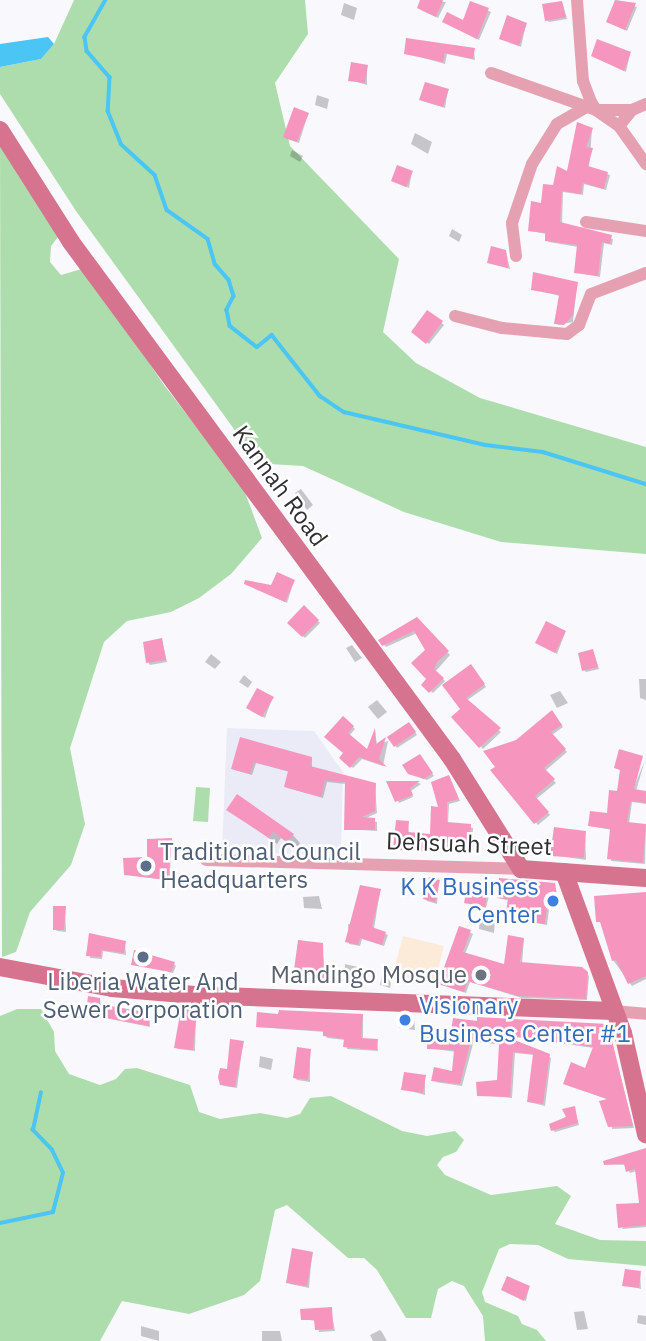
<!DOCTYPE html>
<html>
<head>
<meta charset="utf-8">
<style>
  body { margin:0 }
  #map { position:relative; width:646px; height:1341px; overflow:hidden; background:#f8f8fd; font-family:"IBM Plex Sans",sans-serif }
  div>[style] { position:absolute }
  .commercial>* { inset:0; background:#fdebda }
  .built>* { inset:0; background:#ebebf8 }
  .green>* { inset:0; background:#aeddad }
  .water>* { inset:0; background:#4ac5f4 }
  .shadow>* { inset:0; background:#0003 }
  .stream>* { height:3.5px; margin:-1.75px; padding:0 1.75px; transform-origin:1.75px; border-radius:1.75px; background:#4ac5f4 }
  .building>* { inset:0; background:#f696bf }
  .street>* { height:12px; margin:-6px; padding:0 6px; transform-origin:6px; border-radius:6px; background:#e5a1b1 }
  .secondary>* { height:18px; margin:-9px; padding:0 9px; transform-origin:9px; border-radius:9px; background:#d6738e }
  .dots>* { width:19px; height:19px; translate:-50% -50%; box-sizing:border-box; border:4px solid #fff; border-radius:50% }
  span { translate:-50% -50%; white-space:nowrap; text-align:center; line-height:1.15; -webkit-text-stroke:5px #fff; paint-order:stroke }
  .street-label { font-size:24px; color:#303032 }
  .service-label { font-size:24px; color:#4e5e75 }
  .left { translate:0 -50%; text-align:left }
  .shop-label { font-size:24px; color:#366cbe }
  .right { translate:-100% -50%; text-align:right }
  .worship-label { font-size:24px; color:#5b616d }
</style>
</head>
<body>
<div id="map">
  <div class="commercial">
    <div style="clip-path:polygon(403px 936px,444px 946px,434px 984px,393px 974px)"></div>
  </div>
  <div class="built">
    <div style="clip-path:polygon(227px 728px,314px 731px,343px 772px,341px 855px,222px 852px)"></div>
  </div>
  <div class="green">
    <div style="clip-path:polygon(74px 0,305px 0,308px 34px,275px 83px,290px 146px,399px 259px,383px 332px,416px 363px,480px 398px,646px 447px,646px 554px,501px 542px,404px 512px,303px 466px,270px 464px,252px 454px,76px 211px,0 94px,0 67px,41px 59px,54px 44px)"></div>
    <div style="clip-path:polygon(0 142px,61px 233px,51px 246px,50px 262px,61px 275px,85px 268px,164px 385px,243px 487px,262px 538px,231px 574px,199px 598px,171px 612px,127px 621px,104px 642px,70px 748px,85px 824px,71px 865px,30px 912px,16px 952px,2px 957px)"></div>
    <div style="clip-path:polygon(196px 787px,210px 788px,208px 822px,193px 821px)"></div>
    <div style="clip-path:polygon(17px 1009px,41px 1009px,54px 1032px,55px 1051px,69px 1074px,100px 1085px,116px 1079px,125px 1069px,137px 1068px,190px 1085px,199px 1112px,220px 1119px,260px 1113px,287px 1118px,300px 1114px,310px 1098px,331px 1096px,402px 1131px,427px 1136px,455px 1131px,464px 1140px,456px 1152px,443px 1157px,437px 1165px,445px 1175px,491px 1195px,557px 1186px,571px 1196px,555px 1224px,600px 1240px,646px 1241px,646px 1266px,568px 1259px,538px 1245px,510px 1244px,499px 1249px,482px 1292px,485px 1302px,518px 1316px,522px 1324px,537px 1330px,546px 1341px,485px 1341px,483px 1316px,464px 1286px,452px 1281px,438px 1289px,431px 1318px,406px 1318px,377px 1270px,364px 1258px,348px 1258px,287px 1205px,275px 1210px,260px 1281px,244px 1295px,189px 1314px,122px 1301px,100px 1341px,0 1341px,0 1016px)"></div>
  </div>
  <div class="water">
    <div style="clip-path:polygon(48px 37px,54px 44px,41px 59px,0 67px,0 44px)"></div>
  </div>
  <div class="shadow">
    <div style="clip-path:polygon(422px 0,446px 2px,438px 18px,421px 10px)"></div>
    <div style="clip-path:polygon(617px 0,637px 7px,627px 31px,608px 21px)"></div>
    <div style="clip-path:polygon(562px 2px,567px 19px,549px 22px,547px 20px)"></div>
    <div style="clip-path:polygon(344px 3px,357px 8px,354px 20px,341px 15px)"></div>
    <div style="clip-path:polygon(471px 3px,491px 12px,479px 40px,444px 22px,464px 22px)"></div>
    <div style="clip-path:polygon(526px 24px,521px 47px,501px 38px)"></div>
    <div style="clip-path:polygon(474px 50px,475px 60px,447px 54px,445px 64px,406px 53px)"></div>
    <div style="clip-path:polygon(630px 54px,626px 72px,595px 57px)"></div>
    <div style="clip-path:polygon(367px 67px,367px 85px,350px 80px)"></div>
    <div style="clip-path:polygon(448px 90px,445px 108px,423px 101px)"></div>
    <div style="clip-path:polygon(317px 95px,329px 99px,327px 109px,315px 105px)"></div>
    <div style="clip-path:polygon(308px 114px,299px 143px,287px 139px,285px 137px)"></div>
    <div style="clip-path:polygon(592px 130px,589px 168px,610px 175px,606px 190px,584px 184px,583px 195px,563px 192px,562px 224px,613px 239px,612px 245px,604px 243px,600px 277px,575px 272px,578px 247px,549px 242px,547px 234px,530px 231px)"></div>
    <div style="clip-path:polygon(415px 133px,432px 142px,428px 154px,411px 144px)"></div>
    <div style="clip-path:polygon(292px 150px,303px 156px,300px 162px,290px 156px)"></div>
    <div style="clip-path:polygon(412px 172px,409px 188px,393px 181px)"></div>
    <div style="clip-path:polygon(452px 229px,462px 235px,459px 242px,449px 236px)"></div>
    <div style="clip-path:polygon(506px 251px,510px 269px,489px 263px)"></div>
    <div style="clip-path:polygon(577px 283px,573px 322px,558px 325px,560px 296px,532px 289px)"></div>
    <div style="clip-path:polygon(428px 312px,444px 325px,429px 344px,415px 334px)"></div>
    <div style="clip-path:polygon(301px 489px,313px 505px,307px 510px,295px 493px)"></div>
    <div style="clip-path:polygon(294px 581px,287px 603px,248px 585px,272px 587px)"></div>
    <div style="clip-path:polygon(306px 609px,320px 623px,305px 638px,289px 623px)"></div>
    <div style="clip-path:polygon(417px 619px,450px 655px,435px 672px,445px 681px,433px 693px,423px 684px,428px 679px,428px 651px,417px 633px,386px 647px,381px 641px)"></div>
    <div style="clip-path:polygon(565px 633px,557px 654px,537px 643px)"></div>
    <div style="clip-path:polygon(162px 640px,167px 662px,150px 665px,148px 662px)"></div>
    <div style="clip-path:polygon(352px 645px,362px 658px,355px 662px,346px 648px)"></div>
    <div style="clip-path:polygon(593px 651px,599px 669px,586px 672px,584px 670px)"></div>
    <div style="clip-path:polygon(211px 654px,221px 662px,215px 669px,205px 662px)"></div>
    <div style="clip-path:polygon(473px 668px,486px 687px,466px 701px,501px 732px,483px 749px,453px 717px,462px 709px)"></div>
    <div style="clip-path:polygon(244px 675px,252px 682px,248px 688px,239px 682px)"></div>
    <div style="clip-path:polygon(639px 679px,646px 679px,646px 700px,640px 698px)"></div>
    <div style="clip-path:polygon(560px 691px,568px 703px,557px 708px,550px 695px)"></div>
    <div style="clip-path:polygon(272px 699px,265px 718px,250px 710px)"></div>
    <div style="clip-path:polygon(377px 700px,387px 712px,378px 719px,368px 707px)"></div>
    <div style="clip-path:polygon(554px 714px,563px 727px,552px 735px,567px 752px,545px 771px,556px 783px,536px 799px,550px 815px,538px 825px,492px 771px)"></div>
    <div style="clip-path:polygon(343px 718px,355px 729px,349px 736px,368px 752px,375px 731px,377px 745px,388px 741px,383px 766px,362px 759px,353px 768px,341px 757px,345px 753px)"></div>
    <div style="clip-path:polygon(411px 726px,417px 735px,397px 748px,389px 737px)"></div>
    <div style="clip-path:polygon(241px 739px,312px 758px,312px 768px,375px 785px,377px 813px,364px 819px,377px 822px,377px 831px,346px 829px,346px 784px,327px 782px,323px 798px,288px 788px,290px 772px,256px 763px,252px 775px,235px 770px)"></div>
    <div style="clip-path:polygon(620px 751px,630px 797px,645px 760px,636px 791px,646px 792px,646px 804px,632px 802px,629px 824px,646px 825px,645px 864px,611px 861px,612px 830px,590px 826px,609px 815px,618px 793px,622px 771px,616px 767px)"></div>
    <div style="clip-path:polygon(422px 758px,434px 776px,427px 780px,409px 773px)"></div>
    <div style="clip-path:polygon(450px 779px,460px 801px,449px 804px,448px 824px,473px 828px,472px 850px,430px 846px,430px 852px,397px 850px,408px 823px,409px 834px,432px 836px)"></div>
    <div style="clip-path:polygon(389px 783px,419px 783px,421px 784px,411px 791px,413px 797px,399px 803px)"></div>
    <div style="clip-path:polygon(229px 810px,293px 835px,300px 843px,296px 849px,281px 838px,277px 844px)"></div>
    <div style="clip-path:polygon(585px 832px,586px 860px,552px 855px)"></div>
    <div style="clip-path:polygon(171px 840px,170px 881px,125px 874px,149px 859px)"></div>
    <div style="clip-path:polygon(439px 882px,437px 904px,427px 901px,425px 899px)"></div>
    <div style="clip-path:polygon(478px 884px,479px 893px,489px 896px,486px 908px,466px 902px)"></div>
    <div style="clip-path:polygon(554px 885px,560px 908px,549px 909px,547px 925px,523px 921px,521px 915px,508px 910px,510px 901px,498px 898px)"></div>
    <div style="clip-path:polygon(380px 891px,374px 929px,388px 935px,384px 946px,362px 939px,360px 946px,349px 944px,348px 924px,353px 925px)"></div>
    <div style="clip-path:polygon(646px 894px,646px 979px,632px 986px,613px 960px,603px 923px,597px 921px)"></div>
    <div style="clip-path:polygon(319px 896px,322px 909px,304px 908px,303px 897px)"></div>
    <div style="clip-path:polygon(65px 908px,66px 932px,57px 931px,55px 929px)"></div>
    <div style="clip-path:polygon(480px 918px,495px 922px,494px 933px,479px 929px)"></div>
    <div style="clip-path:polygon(460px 928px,473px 934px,465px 954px,505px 966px,524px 939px,522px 964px,582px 969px,589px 976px,587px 1000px,522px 998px,470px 982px,466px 993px,442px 985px)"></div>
    <div style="clip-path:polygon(91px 935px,125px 943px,126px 955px,103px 951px,102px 959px,90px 958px)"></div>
    <div style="clip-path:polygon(322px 945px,325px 979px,299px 972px,296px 970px)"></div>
    <div style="clip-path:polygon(133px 964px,174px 964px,176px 966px,173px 973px)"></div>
    <div style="clip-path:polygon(345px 964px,358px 967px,357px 980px,344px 977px)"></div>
    <div style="clip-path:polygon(382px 974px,392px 978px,390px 988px,380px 985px)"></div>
    <div style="clip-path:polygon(100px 999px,101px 1006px,149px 1014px,150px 1027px,90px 1015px)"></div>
    <div style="clip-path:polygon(196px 1011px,195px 1051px,178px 1049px,176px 1047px)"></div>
    <div style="clip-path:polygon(363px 1016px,363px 1040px,377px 1041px,378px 1051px,347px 1049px,345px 1040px,327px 1038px,325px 1032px,257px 1027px)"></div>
    <div style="clip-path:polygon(398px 1016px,414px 1017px,415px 1030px,399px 1028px)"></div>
    <div style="clip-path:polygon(454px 1020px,607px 1026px,634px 1128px,612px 1129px,610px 1100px,567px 1085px,586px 1070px,594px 1048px,515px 1037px,513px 1042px,551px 1058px,545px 1106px,529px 1102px,534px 1055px,515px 1053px,512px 1098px,479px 1095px,499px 1082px,501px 1045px,474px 1040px,462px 1086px,435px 1082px,453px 1073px,456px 1052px,428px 1048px,452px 1040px)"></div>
    <div style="clip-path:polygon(243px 1043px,237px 1088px,224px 1086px,222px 1084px)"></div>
    <div style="clip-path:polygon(310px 1051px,310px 1082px,297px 1080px,295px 1078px)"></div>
    <div style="clip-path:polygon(260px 1056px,273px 1059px,271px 1070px,259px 1067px)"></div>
    <div style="clip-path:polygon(425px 1077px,425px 1095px,403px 1089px)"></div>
    <div style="clip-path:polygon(574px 1108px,579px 1125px,555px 1132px,553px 1130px)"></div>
    <div style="clip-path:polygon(646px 1151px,646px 1227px,622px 1229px,640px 1204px,637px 1171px,630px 1173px,626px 1165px,606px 1164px)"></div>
    <div style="clip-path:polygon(312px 1253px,309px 1288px,290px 1284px,288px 1282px)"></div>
    <div style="clip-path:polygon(640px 1273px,641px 1289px,624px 1285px)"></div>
    <div style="clip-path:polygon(529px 1288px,526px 1301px,503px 1290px)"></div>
    <div style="clip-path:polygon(331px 1309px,335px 1331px,319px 1332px,316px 1321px,303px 1319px)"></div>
    <div style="clip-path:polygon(584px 1311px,588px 1329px,577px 1330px,574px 1312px)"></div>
    <div style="clip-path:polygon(638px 1315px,646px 1316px,646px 1325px,637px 1323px)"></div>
    <div style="clip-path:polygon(141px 1326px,159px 1331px,159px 1341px,141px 1336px)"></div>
    <div style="clip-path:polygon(380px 1330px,382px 1332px,387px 1341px,373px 1341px,370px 1335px)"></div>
    <div style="clip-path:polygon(262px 1331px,280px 1331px,282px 1341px,262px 1341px)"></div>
  </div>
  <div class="stream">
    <div style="left:106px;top:0;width:43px;rotate:119.6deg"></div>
    <div style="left:85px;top:37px;width:14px;rotate:82deg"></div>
    <div style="left:87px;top:51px;width:35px;rotate:49deg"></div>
    <div style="left:110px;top:77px;width:34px;rotate:93deg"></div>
    <div style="left:108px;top:111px;width:35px;rotate:68deg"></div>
    <div style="left:121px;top:144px;width:46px;rotate:42.4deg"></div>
    <div style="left:155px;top:175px;width:37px;rotate:71deg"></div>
    <div style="left:167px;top:210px;width:50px;rotate:35.3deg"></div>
    <div style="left:208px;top:239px;width:26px;rotate:74deg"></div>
    <div style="left:215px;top:264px;width:21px;rotate:49deg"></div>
    <div style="left:229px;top:280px;width:17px;rotate:73deg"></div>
    <div style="left:234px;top:296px;width:16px;rotate:117deg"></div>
    <div style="left:227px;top:310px;width:16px;rotate:79deg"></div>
    <div style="left:230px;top:326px;width:34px;rotate:38deg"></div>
    <div style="left:257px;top:347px;width:19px;rotate:-39deg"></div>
    <div style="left:272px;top:335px;width:78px;rotate:51.8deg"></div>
    <div style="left:320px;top:396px;width:29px;rotate:34deg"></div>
    <div style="left:344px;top:412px;width:146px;rotate:13.1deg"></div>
    <div style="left:486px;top:445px;width:57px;rotate:7deg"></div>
    <div style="left:543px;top:452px;width:108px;rotate:17.3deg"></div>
    <div style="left:0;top:1223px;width:54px;rotate:-11.7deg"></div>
    <div style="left:53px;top:1212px;width:40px;rotate:-75.6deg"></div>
    <div style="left:63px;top:1173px;width:25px;rotate:-116deg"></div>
    <div style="left:52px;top:1150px;width:28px;rotate:-134deg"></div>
    <div style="left:33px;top:1130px;width:38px;rotate:-78deg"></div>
  </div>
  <div class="building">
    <div style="clip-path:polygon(420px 0,443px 0,436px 17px,417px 8px)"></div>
    <div style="clip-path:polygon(615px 0,636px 3px,625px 30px,606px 22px)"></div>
    <div style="clip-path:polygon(470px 1px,489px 8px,477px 39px,442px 22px,447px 12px,463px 20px)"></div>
    <div style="clip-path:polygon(562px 1px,566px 17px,545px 21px,542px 4px)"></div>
    <div style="clip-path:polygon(507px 15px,527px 23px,519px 46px,499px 39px)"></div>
    <div style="clip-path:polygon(406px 38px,475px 48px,473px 59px,445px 53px,443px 62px,404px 54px)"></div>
    <div style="clip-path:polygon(597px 39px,631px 52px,624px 71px,591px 56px)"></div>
    <div style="clip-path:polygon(351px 62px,368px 65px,365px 83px,348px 81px)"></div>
    <div style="clip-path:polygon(425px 82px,449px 89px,443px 107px,419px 100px)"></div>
    <div style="clip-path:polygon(294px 107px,309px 113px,297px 142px,283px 137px)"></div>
    <div style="clip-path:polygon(577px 122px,593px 128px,586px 147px,593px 148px,588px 166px,608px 172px,604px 189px,583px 183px,581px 194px,562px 191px,560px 222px,612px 235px,610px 244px,602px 242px,598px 276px,574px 273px,577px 245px,545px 241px,545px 233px,528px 231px,531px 201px,541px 203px,543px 184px,553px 185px,557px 166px,567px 171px)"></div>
    <div style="clip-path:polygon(397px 165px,413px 171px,406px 187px,391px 181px)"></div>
    <div style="clip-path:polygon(491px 246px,506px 250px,508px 268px,487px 263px)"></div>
    <div style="clip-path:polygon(533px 272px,578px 282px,573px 315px,564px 325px,554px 324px,559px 295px,531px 290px)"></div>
    <div style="clip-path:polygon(427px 310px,443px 321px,426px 344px,411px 332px)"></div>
    <div style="clip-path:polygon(277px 572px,295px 580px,285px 602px,244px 584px,245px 580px,271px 585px)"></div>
    <div style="clip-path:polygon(304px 605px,319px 620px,302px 637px,287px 623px)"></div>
    <div style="clip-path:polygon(417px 617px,449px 651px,437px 662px,434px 669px,444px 678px,429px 693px,421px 685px,426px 679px,411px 663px,425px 650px,414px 631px,382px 646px,378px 640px)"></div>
    <div style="clip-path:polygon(546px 621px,566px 631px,555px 653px,535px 643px)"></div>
    <div style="clip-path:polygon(162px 638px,166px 660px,146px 663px,143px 642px)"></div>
    <div style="clip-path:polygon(593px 649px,598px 667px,582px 671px,578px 653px)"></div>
    <div style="clip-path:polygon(471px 664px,485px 684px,466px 698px,501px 728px,479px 748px,451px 717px,460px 709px,442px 685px)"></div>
    <div style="clip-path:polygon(257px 688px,274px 697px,262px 717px,246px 708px)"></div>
    <div style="clip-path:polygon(552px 710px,562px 725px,551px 732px,566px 749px,544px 768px,555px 779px,535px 796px,549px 812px,534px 824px,490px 770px,495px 767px,483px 751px,516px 740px)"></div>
    <div style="clip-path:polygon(343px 716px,354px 726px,348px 733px,367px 749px,375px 728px,376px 744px,386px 737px,379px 759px,387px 767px,359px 757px,350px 768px,339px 758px,343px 753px,324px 737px)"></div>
    <div style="clip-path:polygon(409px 722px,416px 732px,394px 747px,387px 737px)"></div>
    <div style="clip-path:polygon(240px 737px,312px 757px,310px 766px,376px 783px,375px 811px,362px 817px,375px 818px,375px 830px,344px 830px,345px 782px,325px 780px,321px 797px,284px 787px,288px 771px,254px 762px,250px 774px,231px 769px)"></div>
    <div style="clip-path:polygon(619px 749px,643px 756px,634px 789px,646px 791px,646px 803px,631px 801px,627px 822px,646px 824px,643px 863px,607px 859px,610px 829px,588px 826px,590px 811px,607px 813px,609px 790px,617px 791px,620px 770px,614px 768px)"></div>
    <div style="clip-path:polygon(420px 754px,433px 773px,424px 779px,408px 774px,402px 765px)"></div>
    <div style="clip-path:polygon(449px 775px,459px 799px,447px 802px,447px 822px,471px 824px,470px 849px,429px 845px,428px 851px,393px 849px,396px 820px,409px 821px,408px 832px,430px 834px,431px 806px,438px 807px,431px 782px)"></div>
    <div style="clip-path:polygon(386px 781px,420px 781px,410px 788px,413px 795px,395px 802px)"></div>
    <div style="clip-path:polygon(237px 794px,294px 834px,287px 842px,273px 832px,269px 838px,226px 810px)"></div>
    <div style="clip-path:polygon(554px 827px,586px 831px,584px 858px,550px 856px)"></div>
    <div style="clip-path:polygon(172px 838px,168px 880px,124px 875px,123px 858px,147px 857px,147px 839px)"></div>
    <div style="clip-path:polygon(429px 877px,440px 880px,435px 902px,423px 899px)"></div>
    <div style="clip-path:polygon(499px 878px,555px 883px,559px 907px,547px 908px,545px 924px,519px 920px,520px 913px,506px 911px,508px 899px,497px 898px)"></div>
    <div style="clip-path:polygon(468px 881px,479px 882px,477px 891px,487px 893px,485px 907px,464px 903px)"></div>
    <div style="clip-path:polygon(360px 885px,381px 889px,372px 927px,386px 932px,382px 945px,360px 938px,358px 945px,345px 942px)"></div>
    <div style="clip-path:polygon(646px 892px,646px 976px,628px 984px,616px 960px,612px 961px,600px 922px,596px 922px,594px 896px)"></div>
    <div style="clip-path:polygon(53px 906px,66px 906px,64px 930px,53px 930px)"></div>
    <div style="clip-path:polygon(459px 926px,471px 930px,463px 952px,504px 964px,508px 935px,524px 938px,520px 962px,582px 967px,588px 972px,586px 999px,518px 996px,467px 981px,464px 992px,438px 984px)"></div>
    <div style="clip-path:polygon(89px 933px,126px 941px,124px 953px,101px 950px,101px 957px,86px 956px)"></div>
    <div style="clip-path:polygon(298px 940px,323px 943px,324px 978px,294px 970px)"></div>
    <div style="clip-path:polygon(134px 950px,175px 962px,171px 972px,131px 965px)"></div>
    <div style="clip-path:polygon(88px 996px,100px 998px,100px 1004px,150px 1013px,149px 1026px,86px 1014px)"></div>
    <div style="clip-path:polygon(181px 1008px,197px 1010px,193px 1050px,174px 1048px)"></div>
    <div style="clip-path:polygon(279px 1010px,363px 1014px,361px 1038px,378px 1039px,377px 1050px,343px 1047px,344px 1039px,323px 1036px,323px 1031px,256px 1027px,257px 1012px,278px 1014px)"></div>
    <div style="clip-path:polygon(477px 1017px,608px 1024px,633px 1126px,608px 1127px,599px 1101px,607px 1099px,563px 1084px,571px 1062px,585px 1068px,593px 1047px,513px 1036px,512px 1039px,550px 1054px,543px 1104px,527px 1102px,533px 1054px,513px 1052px,510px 1097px,477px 1096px,476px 1082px,497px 1080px,499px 1044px,473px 1042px,472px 1036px,460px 1084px,431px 1081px,434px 1067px,452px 1071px,454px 1050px,427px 1049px,427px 1037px,450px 1038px,453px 1018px,477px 1021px)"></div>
    <div style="clip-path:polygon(230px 1039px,244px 1041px,235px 1087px,220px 1085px,218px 1077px,220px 1068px,227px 1069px)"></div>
    <div style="clip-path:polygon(297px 1047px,311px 1049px,308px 1080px,293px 1078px)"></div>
    <div style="clip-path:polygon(404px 1072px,426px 1075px,423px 1093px,401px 1090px)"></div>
    <div style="clip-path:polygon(575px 1106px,578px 1123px,551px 1131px,549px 1124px,566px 1117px,562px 1109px)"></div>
    <div style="clip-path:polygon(646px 1148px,646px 1225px,618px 1228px,616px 1204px,639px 1203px,635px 1169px,626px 1172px,624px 1164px,604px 1165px,603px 1161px)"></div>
    <div style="clip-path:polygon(292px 1248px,313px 1252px,307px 1286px,286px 1283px)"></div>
    <div style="clip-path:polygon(625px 1269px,641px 1271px,639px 1288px,622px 1286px)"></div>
    <div style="clip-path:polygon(507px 1276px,530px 1286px,524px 1301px,501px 1290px)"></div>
    <div style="clip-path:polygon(332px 1307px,333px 1329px,315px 1330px,314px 1320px,301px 1320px,300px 1309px)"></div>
  </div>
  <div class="street">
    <div style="left:577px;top:0;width:81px;rotate:85.8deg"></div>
    <div style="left:583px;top:81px;width:22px;rotate:69deg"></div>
    <div style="left:591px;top:102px;width:9px;rotate:58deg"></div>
    <div style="left:596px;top:110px;width:36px"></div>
    <div style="left:491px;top:73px;width:111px;rotate:19.4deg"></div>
    <div style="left:596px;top:110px;width:28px;rotate:35deg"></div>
    <div style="left:619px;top:126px;width:21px;rotate:-51deg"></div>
    <div style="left:632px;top:110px;width:15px;rotate:-23deg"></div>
    <div style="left:619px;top:126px;width:47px;rotate:54.6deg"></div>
    <div style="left:586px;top:222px;width:61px;rotate:8.5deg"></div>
    <div style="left:516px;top:256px;width:33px;rotate:-97deg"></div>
    <div style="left:512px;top:223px;width:62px;rotate:-71.3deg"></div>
    <div style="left:532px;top:164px;width:47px;rotate:-58deg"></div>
    <div style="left:557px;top:124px;width:34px;rotate:-30deg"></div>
    <div style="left:455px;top:316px;width:49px;rotate:14.3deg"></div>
    <div style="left:502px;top:328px;width:65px;rotate:5.3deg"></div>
    <div style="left:567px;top:334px;width:15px;rotate:-37deg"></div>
    <div style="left:579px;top:325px;width:33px;rotate:-69deg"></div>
    <div style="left:591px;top:294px;width:59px;rotate:-20.9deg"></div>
    <div style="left:206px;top:860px;width:315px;rotate:1.6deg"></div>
    <div style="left:613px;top:1011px;width:33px;rotate:5deg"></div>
  </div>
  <div class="secondary">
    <div style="left:0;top:130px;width:133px;rotate:57.6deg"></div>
    <div style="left:71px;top:242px;width:642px;rotate:53.61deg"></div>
    <div style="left:452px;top:759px;width:130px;rotate:57.9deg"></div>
    <div style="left:521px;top:869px;width:125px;rotate:4.1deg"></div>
    <div style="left:564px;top:872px;width:171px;rotate:69.9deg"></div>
    <div style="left:623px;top:1033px;width:104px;rotate:77.2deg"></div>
    <div style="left:0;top:967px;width:114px;rotate:10.6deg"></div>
    <div style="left:112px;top:988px;width:83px;rotate:4.8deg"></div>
    <div style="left:195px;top:995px;width:418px;rotate:2.2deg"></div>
  </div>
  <div class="dots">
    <div style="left:146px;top:866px;background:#5c6f8a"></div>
    <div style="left:553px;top:901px;background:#3f7fe0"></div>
    <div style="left:143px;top:957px;background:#5c6f8a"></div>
    <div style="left:481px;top:975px;background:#6b7280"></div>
    <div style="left:405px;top:1020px;background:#3f7fe0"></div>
  </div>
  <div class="street-label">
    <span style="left:280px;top:486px;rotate:54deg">Kannah Road</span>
    <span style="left:469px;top:844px;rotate:2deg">Dehsuah Street</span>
  </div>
  <div class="service-label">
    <span class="left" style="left:160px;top:866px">Traditional Council<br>Headquarters</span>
    <span style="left:143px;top:996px">Liberia Water And<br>Sewer Corporation</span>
  </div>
  <div class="shop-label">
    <span class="right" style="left:539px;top:901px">K K Business<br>Center</span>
    <span class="left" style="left:419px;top:1020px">Visionary<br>Business Center #1</span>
  </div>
  <div class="worship-label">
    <span class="right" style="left:467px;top:975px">Mandingo Mosque</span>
  </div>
</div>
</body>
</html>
